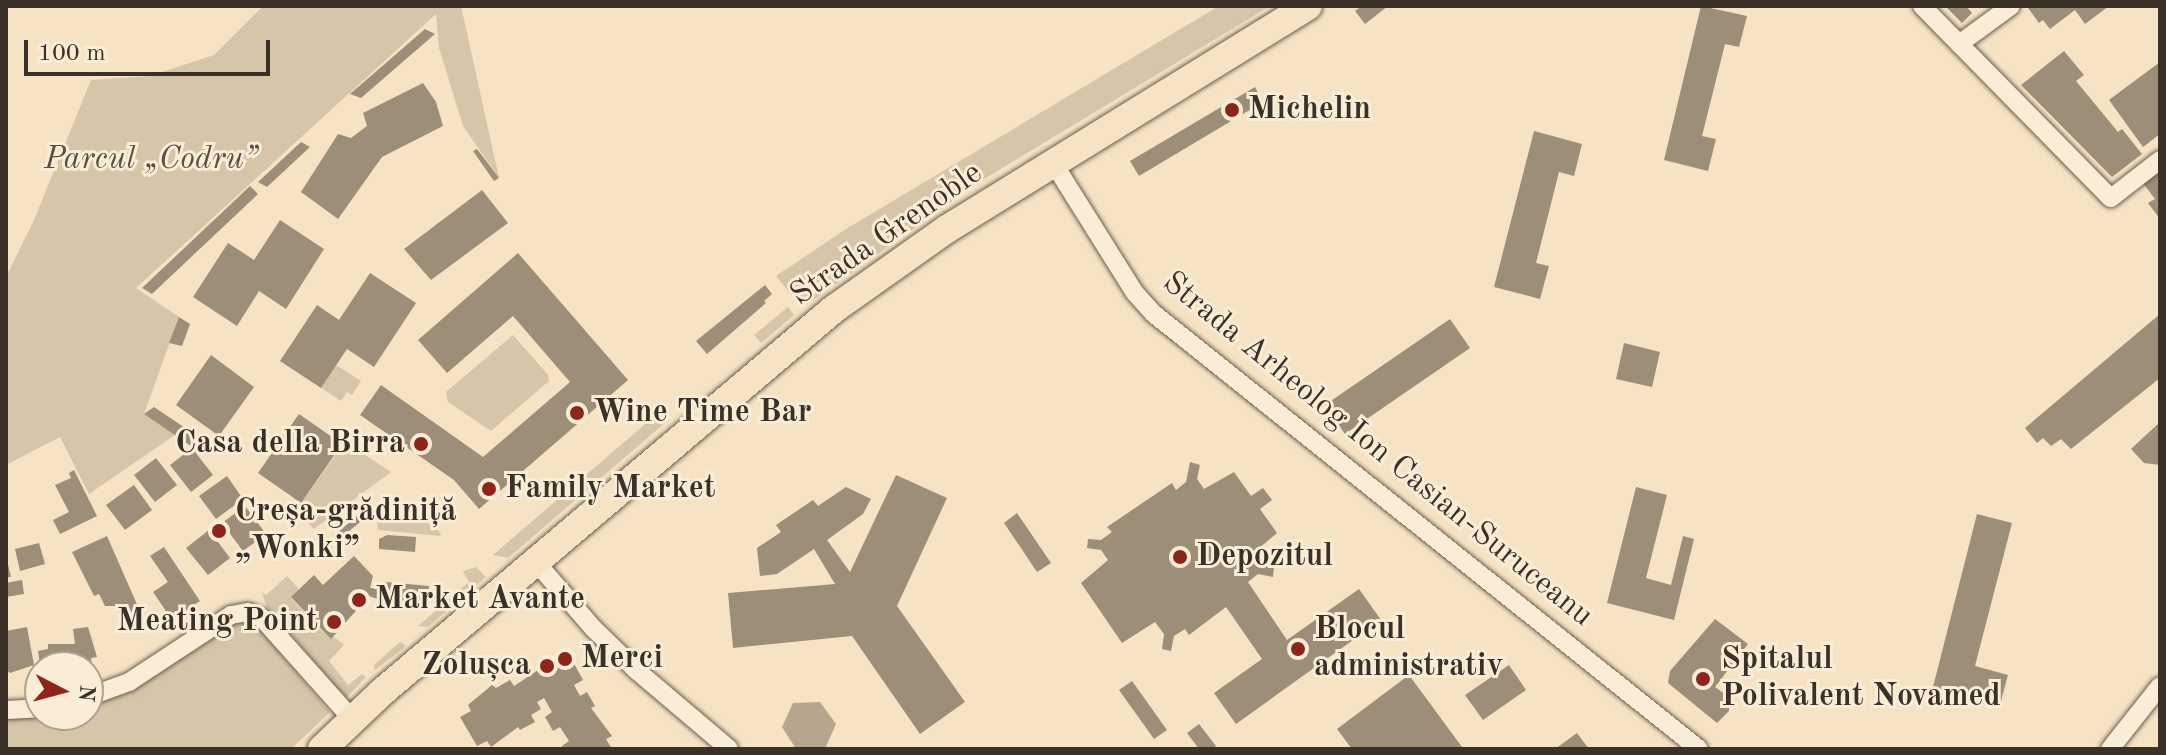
<!DOCTYPE html>
<html>
<head>
<meta charset="utf-8">
<style>
  body { margin:0 }
  #map { position:relative; width:2166px; height:755px; overflow:hidden; background:#f6e3c3; font-family:"Old Standard TT",serif }
  div>[style] { position:absolute }
  .green>* { inset:0; background:#d6c5a9 }
  .water>* { inset:0; background:#b6a68e }
  .building>* { inset:0; background:#9c8e79 }
  .roads { filter:drop-shadow(0 0 2px #695e4f) drop-shadow(0 0 2px #695e4f) }
  .street>* { height:18px; margin:-9px; padding:0 9px; transform-origin:9px; border-radius:9px; background:#f9edd8 }
  .primary>* { height:28px; margin:-14px; padding:0 14px; transform-origin:14px; border-radius:14px; background:#f6e3c3 }
  .dots>* { width:22px; height:22px; translate:-50% -50%; box-sizing:border-box; border:4px solid #f9edd8; border-radius:50% }
  span { translate:-50% -50%; white-space:nowrap; text-align:center; line-height:1.15; -webkit-text-stroke:6px #f9edd8; paint-order:stroke }
  .poi-label { font-size:32px; color:#3a3128; font-weight:700 }
  .left { translate:0 -50%; text-align:left }
  .right { translate:-100% -50%; text-align:right }
  .park-label { font-size:32px; color:#594f42; font-style:italic }
  .street-label { font-size:32px; color:#3a3128 }
  .frame { position:absolute; inset:0; border:8px solid #3a3128; pointer-events:none }
  .north { position:absolute; left:24px; top:651px; width:80px; height:80px; box-sizing:border-box; background:#f9edd8; border:2px solid #ada292; border-radius:50%; rotate:96deg; font-size:22px; font-weight:700; line-height:32px; text-align:center; color:#3a3128 }
  .north::after { content:''; display:block; margin:auto; width:28px; height:36px; background:#8f2418; clip-path:polygon(50% 0,100% 100%,50% 72%,0 100%) }
  .scale { position:absolute; left:24px; top:40px; width:246px; height:36px; box-sizing:border-box; border:4px solid #3a3128; border-top:0; padding-left:10px; font-size:24px; line-height:28px; white-space:nowrap; color:#3a3128; -webkit-text-stroke:6px #f9edd8; paint-order:stroke }
</style>
</head>
<body>
<div id="map">
  <div class="green">
    <div style="clip-path:polygon(263px 6px,461px 6px,499px 178px,463px 126px,439px 48px,436px 14px,136px 288px,179px 317px,144px 414px,175px 435px,89px 494px,60px 437px,6px 465px,6px 277px,34px 220px,91px 80px,150px 76px,214px 55px)"></div>
    <div style="clip-path:polygon(1219px 6px,1270px 6px,976px 184px,802px 308px,776px 276px,846px 229px)"></div>
    <div style="clip-path:polygon(788px 307px,794px 315px,761px 343px,754px 335px)"></div>
    <div style="clip-path:polygon(513px 335px,548px 375px,549px 381px,491px 431px,448px 402px,446px 392px)"></div>
    <div style="clip-path:polygon(336px 365px,361px 381px,352px 395px,347px 392px,341px 401px,321px 388px)"></div>
    <div style="clip-path:polygon(658px 413px,666px 422px,508px 558px,493px 555px)"></div>
    <div style="clip-path:polygon(345px 442px,391px 472px,314px 529px,299px 513px,305px 506px,301px 503px)"></div>
    <div style="clip-path:polygon(401px 504px,439px 531px,441px 536px,378px 530px,377px 522px,393px 518px,391px 506px)"></div>
    <div style="clip-path:polygon(476px 567px,486px 577px,428px 627px,418px 626px,469px 582px,463px 571px)"></div>
    <div style="clip-path:polygon(287px 576px,299px 589px,291px 598px,330px 638px,333px 636px,344px 645px,329px 661px,348px 685px,362px 674px,366px 677px,346px 698px,266px 606px,262px 592px,266px 595px)"></div>
    <div style="clip-path:polygon(239px 620px,255px 624px,330px 712px,291px 749px,6px 749px,6px 719px,88px 715px,88px 706px,135px 688px)"></div>
    <div style="clip-path:polygon(400px 642px,405px 645px,404px 648px,375px 670px,374px 665px)"></div>
  </div>
  <div class="water">
    <div style="clip-path:polygon(820px 702px,836px 724px,825px 749px,796px 749px,782px 727px,793px 703px)"></div>
  </div>
  <div class="building">
    <div style="clip-path:polygon(1362px 6px,1388px 6px,1365px 24px,1355px 11px)"></div>
    <div style="clip-path:polygon(1701px 6px,1747px 16px,1739px 47px,1725px 44px,1702px 136px,1716px 139px,1708px 171px,1664px 160px)"></div>
    <div style="clip-path:polygon(1945px 6px,1966px 6px,1972px 13px,1962px 23px)"></div>
    <div style="clip-path:polygon(2031px 6px,2109px 6px,2085px 24px,2075px 10px,2050px 29px,2043px 20px,2039px 23px,2028px 8px)"></div>
    <div style="clip-path:polygon(425px 29px,435px 34px,361px 98px,350px 94px)"></div>
    <div style="clip-path:polygon(2064px 51px,2084px 75px,2076px 81px,2118px 132px,2122px 129px,2142px 154px,2112px 177px,2021px 85px)"></div>
    <div style="clip-path:polygon(2160px 62px,2160px 134px,2143px 147px,2109px 100px)"></div>
    <div style="clip-path:polygon(423px 83px,436px 102px,443px 126px,382px 157px,338px 219px,301px 192px,338px 134px,351px 138px,367px 126px,363px 113px)"></div>
    <div style="clip-path:polygon(1255px 87px,1263px 102px,1139px 176px,1130px 161px)"></div>
    <div style="clip-path:polygon(1534px 131px,1582px 144px,1574px 176px,1559px 172px,1536px 263px,1549px 266px,1540px 299px,1494px 287px)"></div>
    <div style="clip-path:polygon(301px 142px,310px 147px,267px 187px,258px 182px)"></div>
    <div style="clip-path:polygon(477px 149px,499px 178px,494px 181px,473px 151px)"></div>
    <div style="clip-path:polygon(2160px 170px,2160px 219px,2148px 203px,2155px 199px,2143px 183px)"></div>
    <div style="clip-path:polygon(250px 186px,258px 194px,152px 294px,142px 288px)"></div>
    <div style="clip-path:polygon(482px 190px,508px 223px,431px 280px,404px 249px)"></div>
    <div style="clip-path:polygon(280px 220px,324px 249px,286px 309px,259px 291px,237px 326px,193px 297px,228px 243px,254px 260px)"></div>
    <div style="clip-path:polygon(518px 253px,628px 380px,479px 509px,454px 480px,360px 415px,381px 385px,483px 457px,570px 382px,513px 316px,447px 373px,418px 340px)"></div>
    <div style="clip-path:polygon(370px 273px,416px 303px,374px 367px,347px 349px,321px 388px,280px 361px,317px 305px,339px 320px)"></div>
    <div style="clip-path:polygon(765px 285px,772px 294px,764px 301px,766px 303px,707px 354px,696px 341px)"></div>
    <div style="clip-path:polygon(2160px 314px,2160px 378px,2071px 449px,2061px 439px,2051px 446px,2043px 438px,2037px 443px,2025px 428px)"></div>
    <div style="clip-path:polygon(179px 317px,190px 324px,182px 346px,169px 343px)"></div>
    <div style="clip-path:polygon(1450px 319px,1470px 348px,1345px 434px,1325px 405px)"></div>
    <div style="clip-path:polygon(1624px 343px,1660px 352px,1652px 387px,1616px 379px)"></div>
    <div style="clip-path:polygon(211px 355px,254px 387px,219px 436px,176px 405px)"></div>
    <div style="clip-path:polygon(154px 407px,215px 448px,204px 455px,144px 414px)"></div>
    <div style="clip-path:polygon(299px 414px,342px 444px,301px 503px,258px 473px)"></div>
    <div style="clip-path:polygon(2160px 422px,2160px 465px,2144px 463px,2131px 449px)"></div>
    <div style="clip-path:polygon(192px 448px,213px 475px,191px 492px,170px 465px)"></div>
    <div style="clip-path:polygon(156px 458px,177px 485px,155px 502px,134px 475px)"></div>
    <div style="clip-path:polygon(1190px 462px,1200px 465px,1197px 479px,1204px 489px,1234px 472px,1251px 496px,1263px 488px,1272px 500px,1260px 509px,1277px 533px,1252px 554px,1260px 564px,1274px 567px,1273px 577px,1258px 574px,1248px 582px,1287px 640px,1359px 589px,1381px 620px,1236px 724px,1214px 693px,1262px 659px,1226px 607px,1189px 635px,1185px 629px,1174px 636px,1171px 651px,1162px 649px,1164px 634px,1155px 622px,1122px 643px,1081px 583px,1108px 560px,1101px 550px,1087px 548px,1088px 539px,1101px 540px,1112px 532px,1107px 527px,1172px 483px,1176px 490px,1186px 482px)"></div>
    <div style="clip-path:polygon(74px 470px,97px 516px,60px 534px,53px 520px,69px 512px,55px 485px,71px 478px,69px 473px)"></div>
    <div style="clip-path:polygon(896px 475px,947px 498px,897px 606px,965px 702px,920px 734px,852px 636px,733px 648px,728px 593px,835px 584px,814px 549px,777px 574px,760px 576px,757px 548px,781px 532px,776px 525px,813px 500px,818px 506px,846px 487px,871px 499px,863px 514px,827px 540px,850px 572px)"></div>
    <div style="clip-path:polygon(227px 476px,243px 499px,216px 519px,199px 496px)"></div>
    <div style="clip-path:polygon(134px 485px,152px 510px,125px 530px,106px 505px)"></div>
    <div style="clip-path:polygon(1636px 487px,1667px 495px,1646px 578px,1671px 585px,1683px 536px,1694px 539px,1674px 620px,1607px 603px)"></div>
    <div style="clip-path:polygon(245px 506px,266px 534px,243px 551px,222px 523px)"></div>
    <div style="clip-path:polygon(361px 513px,365px 518px,337px 541px,333px 536px)"></div>
    <div style="clip-path:polygon(1017px 513px,1051px 563px,1037px 572px,1004px 523px)"></div>
    <div style="clip-path:polygon(1977px 514px,2012px 523px,1975px 666px,2008px 675px,1999px 708px,1932px 691px)"></div>
    <div style="clip-path:polygon(209px 530px,230px 558px,208px 575px,186px 548px)"></div>
    <div style="clip-path:polygon(387px 535px,416px 537px,415px 552px,379px 549px,379px 539px)"></div>
    <div style="clip-path:polygon(107px 536px,139px 609px,121px 618px,116px 606px,105px 606px,99px 594px,94px 596px,72px 552px)"></div>
    <div style="clip-path:polygon(39px 543px,45px 564px,20px 571px,15px 549px)"></div>
    <div style="clip-path:polygon(164px 547px,200px 601px,172px 620px,153px 592px,168px 582px,150px 556px)"></div>
    <div style="clip-path:polygon(6px 556px,11px 577px,6px 577px)"></div>
    <div style="clip-path:polygon(354px 556px,373px 576px,370px 588px,379px 588px,386px 582px,429px 586px,428px 605px,386px 602px,369px 596px,331px 639px,291px 597px,314px 575px,323px 585px)"></div>
    <div style="clip-path:polygon(22px 580px,24px 594px,6px 597px,6px 583px)"></div>
    <div style="clip-path:polygon(1715px 619px,1748px 644px,1715px 687px,1729px 697px,1729px 711px,1717px 723px,1668px 683px,1670px 671px)"></div>
    <div style="clip-path:polygon(27px 627px,34px 665px,10px 673px,6px 670px,6px 631px)"></div>
    <div style="clip-path:polygon(88px 627px,97px 657px,91px 658px,93px 672px,88px 673px,88px 667px,40px 665px,38px 651px,48px 649px,48px 644px,75px 644px,73px 629px)"></div>
    <div style="clip-path:polygon(567px 651px,583px 680px,574px 685px,580px 696px,587px 692px,595px 706px,591px 708px,612px 736px,606px 739px,612px 749px,564px 749px,562px 746px,569px 741px,560px 727px,553px 731px,545px 717px,552px 712px,544px 698px,537px 702px,541px 709px,531px 715px,535px 722px,520px 730px,518px 727px,491px 747px,487px 741px,477px 746px,460px 717px,471px 711px,468px 705px,492px 685px,496px 688px,510px 680px,514px 686px)"></div>
    <div style="clip-path:polygon(1509px 665px,1526px 690px,1483px 720px,1465px 695px)"></div>
    <div style="clip-path:polygon(1409px 675px,1462px 747px,1352px 749px,1337px 729px)"></div>
    <div style="clip-path:polygon(1132px 681px,1167px 730px,1154px 739px,1119px 690px)"></div>
    <div style="clip-path:polygon(1199px 724px,1216px 746px,1212px 749px,1199px 749px,1187px 733px)"></div>
    <div style="clip-path:polygon(1577px 733px,1589px 749px,1555px 749px)"></div>
  </div>
  <div class="roads">
    <div class="street">
      <div style="left:1922px;top:6px;width:269px;rotate:45.5deg"></div>
      <div style="left:2111px;top:198px;width:62px;rotate:-37.8deg"></div>
      <div style="left:1959px;top:44px;width:64px;rotate:-36.2deg"></div>
      <div style="left:1054px;top:164px;width:152px;rotate:57.9deg"></div>
      <div style="left:1135px;top:293px;width:28px;rotate:48deg"></div>
      <div style="left:1154px;top:314px;width:697px;rotate:38.6deg"></div>
      <div style="left:535px;top:561px;width:89px;rotate:49.1deg"></div>
      <div style="left:593px;top:628px;width:60px;rotate:44.3deg"></div>
      <div style="left:636px;top:670px;width:122px;rotate:40.3deg"></div>
      <div style="left:88px;top:697px;width:44px;rotate:-20.1deg"></div>
      <div style="left:129px;top:682px;width:122px;rotate:-33.3deg"></div>
      <div style="left:231px;top:615px;width:17px;rotate:-10deg"></div>
      <div style="left:248px;top:612px;width:15px;rotate:23deg"></div>
      <div style="left:262px;top:618px;width:137px;rotate:48.3deg"></div>
      <div style="left:6px;top:710px;width:34px;rotate:-3deg"></div>
      <div style="left:2110px;top:749px;width:80px;rotate:-51.6deg"></div>
    </div>
    <div class="primary">
      <div style="left:322px;top:749px;width:83px;rotate:-43.5deg"></div>
      <div style="left:382px;top:692px;width:592px;rotate:-40.28deg"></div>
      <div style="left:834px;top:309px;width:138px;rotate:-35.3deg"></div>
      <div style="left:947px;top:229px;width:424px;rotate:-31.7deg"></div>
    </div>
  </div>
  <div class="dots">
    <div style="left:1232px;top:110px;background:#8f2418"></div>
    <div style="left:577px;top:413px;background:#8f2418"></div>
    <div style="left:421px;top:444px;background:#8f2418"></div>
    <div style="left:489px;top:489px;background:#8f2418"></div>
    <div style="left:219px;top:531px;background:#8f2418"></div>
    <div style="left:1180px;top:557px;background:#8f2418"></div>
    <div style="left:359px;top:600px;background:#8f2418"></div>
    <div style="left:334px;top:622px;background:#8f2418"></div>
    <div style="left:1298px;top:649px;background:#8f2418"></div>
    <div style="left:565px;top:659px;background:#8f2418"></div>
    <div style="left:547px;top:666px;background:#8f2418"></div>
    <div style="left:1703px;top:679px;background:#8f2418"></div>
  </div>
  <div class="poi-label">
    <span class="left" style="left:1248px;top:110px">Michelin</span>
    <span class="left" style="left:593px;top:413px">Wine Time Bar</span>
    <span class="right" style="left:405px;top:444px">Casa della Birra</span>
    <span class="left" style="left:505px;top:489px">Family Market</span>
    <span class="left" style="left:235px;top:531px">Creșa-grădiniță<br>„Wonki”</span>
    <span class="left" style="left:1196px;top:557px">Depozitul</span>
    <span class="left" style="left:375px;top:600px">Market Avante</span>
    <span class="right" style="left:318px;top:622px">Meating Point</span>
    <span class="left" style="left:1314px;top:649px">Blocul<br>administrativ</span>
    <span class="left" style="left:581px;top:659px">Merci</span>
    <span class="left" style="left:1721px;top:679px">Spitalul<br>Polivalent Novamed</span>
    <span class="right" style="left:531px;top:666px">Zolușca</span>
  </div>
  <div class="park-label">
    <span style="left:151px;top:160px">Parcul „Codru”</span>
  </div>
  <div class="street-label">
    <span style="left:887px;top:235px;rotate:-35deg">Strada Grenoble</span>
    <span style="left:1377px;top:450px;rotate:39deg">Strada Arheolog Ion Casian-Suruceanu</span>
  </div>
  <div class="frame"></div>
  <div class="north">N</div>
  <div class="scale">100 m</div>
</div>
</body>
</html>
